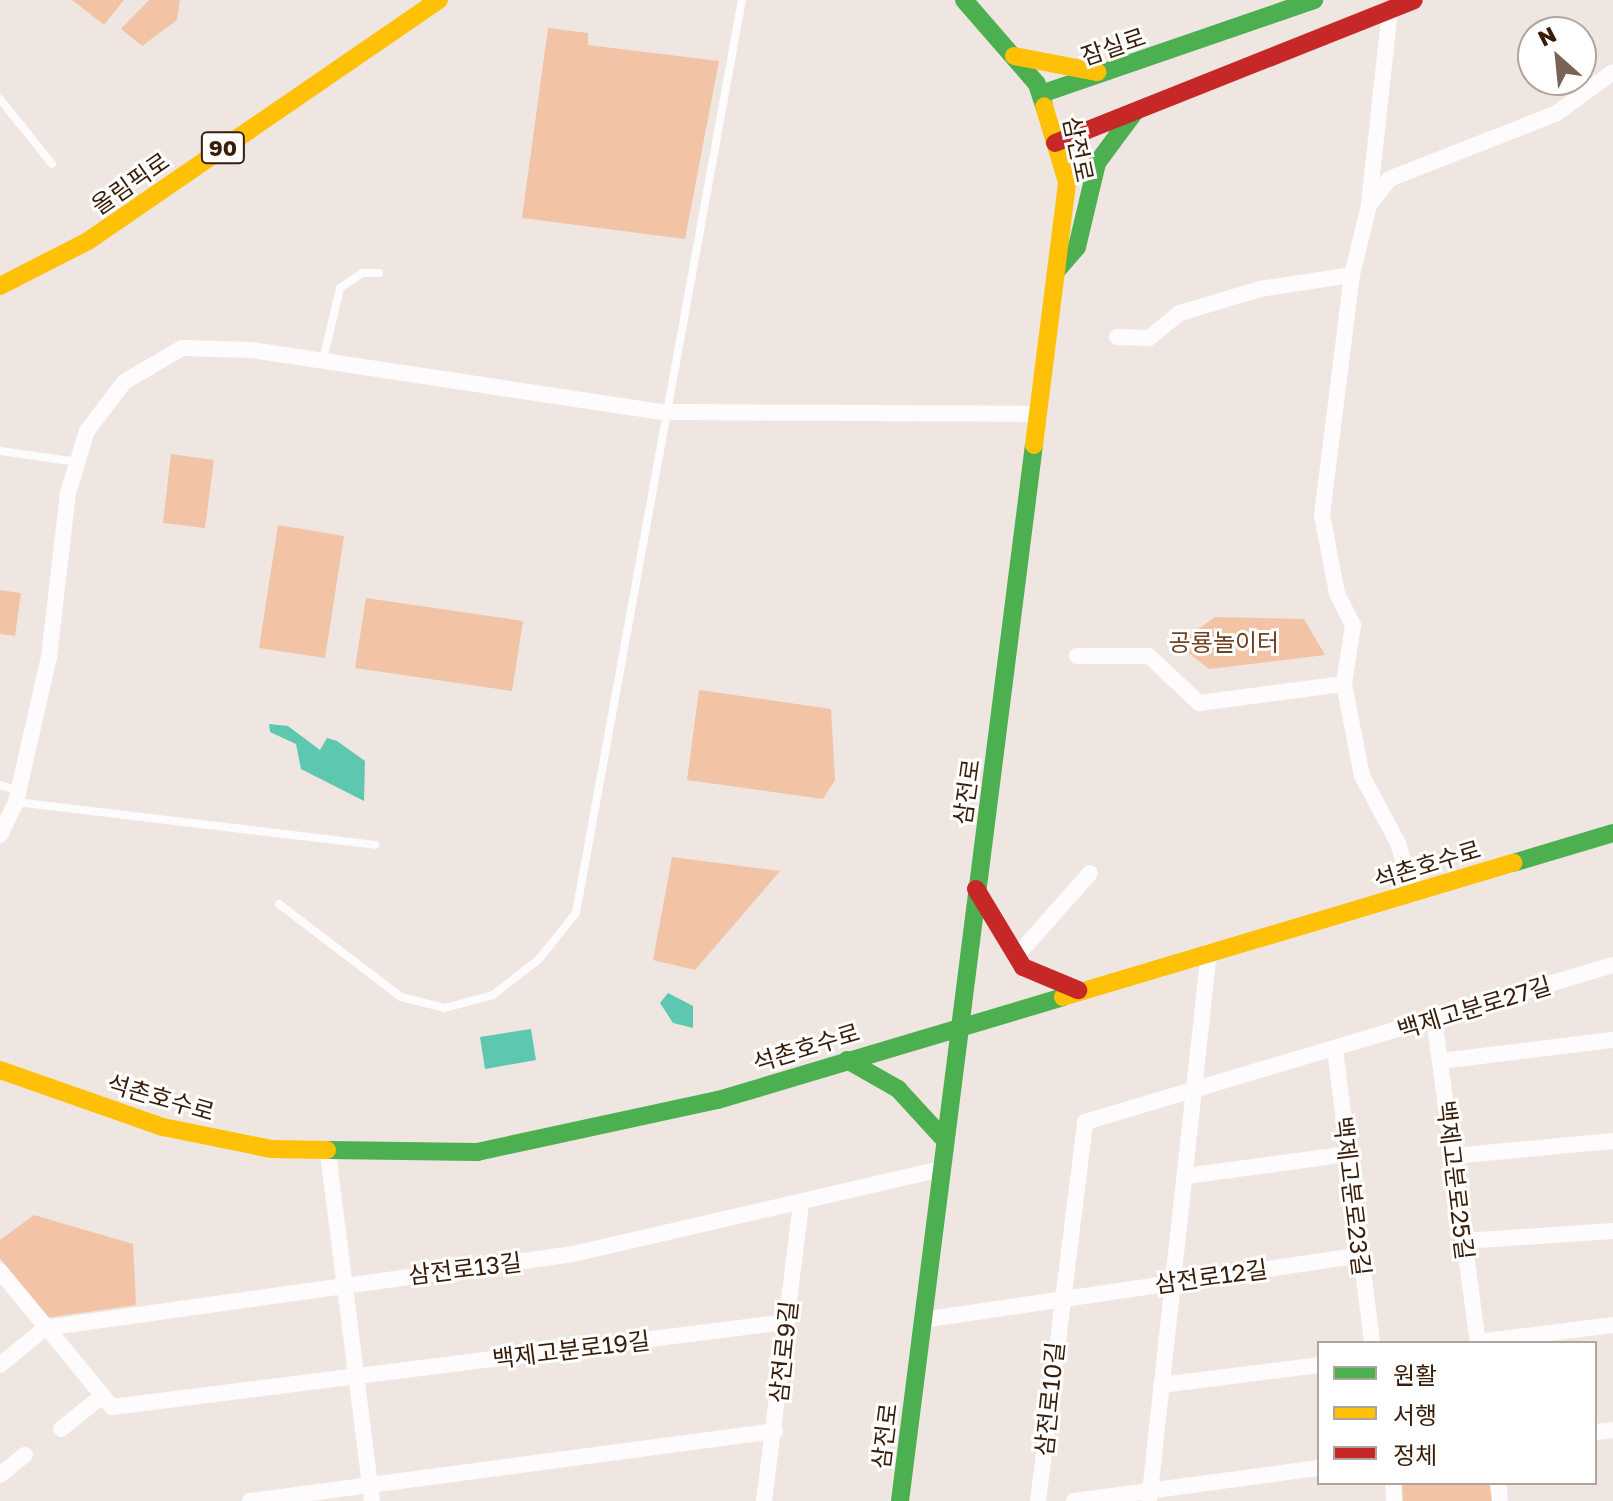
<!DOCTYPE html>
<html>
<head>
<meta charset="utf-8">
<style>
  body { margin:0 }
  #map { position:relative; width:1613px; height:1501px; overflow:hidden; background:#efe6e2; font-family:"Golos Text","Noto Sans KR",sans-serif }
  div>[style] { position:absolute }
  .green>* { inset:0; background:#f2c4a5 }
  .water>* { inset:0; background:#5dc7b0 }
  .lane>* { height:8px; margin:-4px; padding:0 4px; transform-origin:4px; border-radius:4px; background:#fdfbfb }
  .street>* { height:16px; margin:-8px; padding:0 8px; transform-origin:8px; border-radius:8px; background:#fdfbfb }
  .fast>* { height:18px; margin:-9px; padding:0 9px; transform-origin:9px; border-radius:9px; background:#4caf50 }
  .slow>* { height:18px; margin:-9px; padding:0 9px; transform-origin:9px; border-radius:9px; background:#ffc107 }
  .jam>* { height:18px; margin:-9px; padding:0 9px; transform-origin:9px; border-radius:9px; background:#c62828 }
  span { translate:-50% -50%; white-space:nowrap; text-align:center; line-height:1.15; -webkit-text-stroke:6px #fff; paint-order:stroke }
  .shield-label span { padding:2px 6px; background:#fff; border:2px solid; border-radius:6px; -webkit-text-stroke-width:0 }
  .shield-label { font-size:22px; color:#391d09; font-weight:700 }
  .street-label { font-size:24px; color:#391d09 }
  .park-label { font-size:24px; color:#6f4323 }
  .legend { position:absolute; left:1317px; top:1341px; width:280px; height:144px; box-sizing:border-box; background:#fff; border:2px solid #b0a59d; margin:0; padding:10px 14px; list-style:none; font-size:24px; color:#391d09 }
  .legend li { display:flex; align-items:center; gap:16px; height:40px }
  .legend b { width:40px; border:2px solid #b0a59d }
  .north { position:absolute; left:1517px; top:16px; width:80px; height:80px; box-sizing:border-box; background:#fff; border:2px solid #b0a59d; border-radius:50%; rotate:333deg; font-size:22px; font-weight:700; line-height:32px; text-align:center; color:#391d09 }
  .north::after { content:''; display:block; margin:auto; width:28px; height:36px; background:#796355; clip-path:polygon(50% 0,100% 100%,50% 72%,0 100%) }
</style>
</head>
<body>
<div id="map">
  <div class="green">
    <div style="clip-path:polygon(72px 0,124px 0,104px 25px)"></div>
    <div style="clip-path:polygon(149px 0,180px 0,177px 20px,142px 46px,121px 29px)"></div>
    <div style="clip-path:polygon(548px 28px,588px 33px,588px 45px,719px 61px,685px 239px,522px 218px)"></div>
    <div style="clip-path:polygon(171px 454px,214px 460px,205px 528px,163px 523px)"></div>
    <div style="clip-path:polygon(278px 525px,344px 536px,325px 658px,259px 648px)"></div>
    <div style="clip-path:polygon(0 590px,21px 593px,15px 636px,0 634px)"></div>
    <div style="clip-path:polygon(366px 598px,523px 621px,512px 691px,355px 668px)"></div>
    <div style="clip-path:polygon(1215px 617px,1304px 619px,1325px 655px,1209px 669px,1177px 644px)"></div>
    <div style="clip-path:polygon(699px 690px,831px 709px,835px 780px,823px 799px,687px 780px)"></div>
    <div style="clip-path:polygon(672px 857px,780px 871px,695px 970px,653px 960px)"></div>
    <div style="clip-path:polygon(34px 1215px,133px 1244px,136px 1305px,46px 1318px,0 1258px,0 1240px)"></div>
    <div style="clip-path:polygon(1402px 1483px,1496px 1483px,1498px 1501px,1403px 1501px)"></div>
  </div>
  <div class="water">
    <div style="clip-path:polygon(269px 724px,288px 726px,320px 750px,327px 738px,337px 741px,365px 761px,364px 801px,301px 769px,296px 744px,270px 732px)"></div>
    <div style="clip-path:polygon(668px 993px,693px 1006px,693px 1028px,673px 1023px,660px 1003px)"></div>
    <div style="clip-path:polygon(531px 1029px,536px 1060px,485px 1069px,480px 1037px)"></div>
  </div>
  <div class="lane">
    <div style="left:0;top:99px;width:83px;rotate:51.3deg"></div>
    <div style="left:323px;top:360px;width:74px;rotate:-76.7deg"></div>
    <div style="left:340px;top:288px;width:27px;rotate:-34deg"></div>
    <div style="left:362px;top:273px;width:17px"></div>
    <div style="left:0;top:451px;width:78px;rotate:8.1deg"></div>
    <div style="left:0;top:785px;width:19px;rotate:16deg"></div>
    <div style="left:16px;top:802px;width:362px;rotate:6.8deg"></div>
    <div style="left:279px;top:904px;width:153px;rotate:37.3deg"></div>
    <div style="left:401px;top:997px;width:45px;rotate:14deg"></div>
    <div style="left:445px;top:1008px;width:50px;rotate:-15.2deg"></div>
    <div style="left:493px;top:995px;width:58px;rotate:-38deg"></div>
    <div style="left:539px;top:959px;width:59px;rotate:-51.2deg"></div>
    <div style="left:576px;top:913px;width:928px;rotate:-79.7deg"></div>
  </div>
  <div class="street">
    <div style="left:1369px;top:203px;width:195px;rotate:-83.8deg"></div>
    <div style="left:1117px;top:337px;width:32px;rotate:2deg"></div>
    <div style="left:1149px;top:338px;width:40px;rotate:-39deg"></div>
    <div style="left:1180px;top:313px;width:84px;rotate:-16.7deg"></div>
    <div style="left:1260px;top:289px;width:93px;rotate:-8.7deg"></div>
    <div style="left:1077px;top:656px;width:72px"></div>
    <div style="left:1149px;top:656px;width:69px;rotate:43.2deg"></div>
    <div style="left:1199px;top:703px;width:146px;rotate:-7.5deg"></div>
    <div style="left:0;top:835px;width:37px;rotate:-64deg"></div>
    <div style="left:16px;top:802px;width:149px;rotate:-77.2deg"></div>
    <div style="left:49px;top:657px;width:165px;rotate:-83.4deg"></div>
    <div style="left:68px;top:493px;width:65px;rotate:-73deg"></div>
    <div style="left:87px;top:431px;width:61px;rotate:-52.9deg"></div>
    <div style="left:124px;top:382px;width:67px;rotate:-30.4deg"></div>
    <div style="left:182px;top:348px;width:69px;rotate:1.7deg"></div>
    <div style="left:251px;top:350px;width:416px;rotate:8.6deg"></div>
    <div style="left:662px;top:412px;width:377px;rotate:0.3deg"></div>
    <div style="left:1413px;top:894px;width:53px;rotate:-106.4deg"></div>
    <div style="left:1398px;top:843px;width:76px;rotate:-118.2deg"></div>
    <div style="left:1362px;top:776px;width:94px;rotate:-101.1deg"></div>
    <div style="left:1344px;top:684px;width:60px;rotate:-81.3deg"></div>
    <div style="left:1353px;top:625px;width:36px;rotate:-117deg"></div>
    <div style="left:1337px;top:593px;width:79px;rotate:-100.9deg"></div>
    <div style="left:1322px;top:515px;width:242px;rotate:-82.9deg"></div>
    <div style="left:1352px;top:275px;width:72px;rotate:-76.3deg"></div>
    <div style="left:1369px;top:205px;width:33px;rotate:-52deg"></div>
    <div style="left:1389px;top:179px;width:180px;rotate:-21.4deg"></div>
    <div style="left:1557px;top:113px;width:69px;rotate:-36.2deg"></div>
    <div style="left:1021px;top:951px;width:104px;rotate:-48.5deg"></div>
    <div style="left:1434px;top:1018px;width:328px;rotate:82.3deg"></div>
    <div style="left:1335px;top:1049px;width:296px;rotate:82.8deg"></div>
    <div style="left:1441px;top:1061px;width:173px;rotate:-7deg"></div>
    <div style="left:328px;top:1153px;width:351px;rotate:82.8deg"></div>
    <div style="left:1453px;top:1156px;width:161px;rotate:-5.4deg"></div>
    <div style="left:1186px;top:1176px;width:163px;rotate:-7.7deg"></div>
    <div style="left:1463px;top:1241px;width:150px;rotate:-3.8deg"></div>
    <div style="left:0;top:1271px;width:176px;rotate:50.5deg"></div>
    <div style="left:112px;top:1407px;width:679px;rotate:-7.19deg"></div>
    <div style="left:922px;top:1320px;width:444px;rotate:-8.4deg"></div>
    <div style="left:1478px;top:1342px;width:136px;rotate:-7.2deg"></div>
    <div style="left:0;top:1365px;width:58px;rotate:-39.4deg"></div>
    <div style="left:45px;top:1328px;width:533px;rotate:-7.98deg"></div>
    <div style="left:573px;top:1254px;width:375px;rotate:-13deg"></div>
    <div style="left:1161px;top:1385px;width:159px;rotate:-7.2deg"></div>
    <div style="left:61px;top:1429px;width:51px;rotate:-38.7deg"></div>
    <div style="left:1595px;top:1432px;width:18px;rotate:-6deg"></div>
    <div style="left:0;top:1475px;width:32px;rotate:-39deg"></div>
    <div style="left:1393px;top:1483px;width:18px;rotate:87deg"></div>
    <div style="left:1498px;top:1483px;width:18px;rotate:84deg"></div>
    <div style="left:250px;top:1501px;width:530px;rotate:-7.59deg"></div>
    <div style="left:764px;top:1501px;width:301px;rotate:-82.9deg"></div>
    <div style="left:1038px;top:1501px;width:382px;rotate:-82.9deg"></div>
    <div style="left:1085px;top:1122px;width:551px;rotate:-16.56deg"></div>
    <div style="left:1074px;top:1501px;width:247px;rotate:-7.7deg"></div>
    <div style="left:1149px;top:1501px;width:553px;rotate:-83.77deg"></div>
  </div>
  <div class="fast">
    <div style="left:964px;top:0;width:111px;rotate:49deg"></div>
    <div style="left:1037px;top:84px;width:23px;rotate:72deg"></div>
    <div style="left:1041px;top:94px;width:289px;rotate:-19deg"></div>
    <div style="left:1058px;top:269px;width:29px;rotate:-49deg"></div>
    <div style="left:1077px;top:247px;width:86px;rotate:-76.6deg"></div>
    <div style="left:1097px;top:163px;width:62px;rotate:-53.5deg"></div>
    <div style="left:1513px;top:863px;width:104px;rotate:-16.7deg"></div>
    <div style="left:847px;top:1060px;width:59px;rotate:29.6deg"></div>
    <div style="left:898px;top:1089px;width:65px;rotate:47.5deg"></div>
    <div style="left:327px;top:1150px;width:150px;rotate:0.8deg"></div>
    <div style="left:477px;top:1152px;width:247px;rotate:-12.2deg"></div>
    <div style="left:718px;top:1100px;width:360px;rotate:-16.6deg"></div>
    <div style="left:900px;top:1501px;width:1064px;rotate:-82.77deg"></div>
  </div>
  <div class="slow">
    <div style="left:1014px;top:56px;width:85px;rotate:10.9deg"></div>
    <div style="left:0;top:286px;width:99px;rotate:-27.1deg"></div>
    <div style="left:88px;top:241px;width:426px;rotate:-34.5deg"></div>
    <div style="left:1034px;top:445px;width:265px;rotate:-82.8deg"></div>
    <div style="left:1067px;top:182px;width:79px;rotate:-106.8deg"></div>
    <div style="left:1063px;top:997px;width:470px;rotate:-16.6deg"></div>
    <div style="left:0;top:1070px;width:173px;rotate:19.3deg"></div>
    <div style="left:163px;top:1127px;width:110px;rotate:11.5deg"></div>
    <div style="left:271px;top:1149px;width:56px;rotate:1deg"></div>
  </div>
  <div class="jam">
    <div style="left:1055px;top:143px;width:386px;rotate:-21.7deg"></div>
    <div style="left:976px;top:889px;width:91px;rotate:58.9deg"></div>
    <div style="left:1023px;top:967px;width:60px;rotate:22.7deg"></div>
  </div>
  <div class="shield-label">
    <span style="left:223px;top:148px">90</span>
  </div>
  <div class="street-label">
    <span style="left:1113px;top:46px;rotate:-19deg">잠실로</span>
    <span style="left:1079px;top:149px;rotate:78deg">삼전로</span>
    <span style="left:130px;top:183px;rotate:-35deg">올림픽로</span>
    <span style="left:966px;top:792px;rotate:-82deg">삼전로</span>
    <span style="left:1427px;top:864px;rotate:-17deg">석촌호수로</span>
    <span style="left:1474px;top:1007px;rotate:-17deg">백제고분로27길</span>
    <span style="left:806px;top:1047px;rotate:-17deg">석촌호수로</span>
    <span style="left:161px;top:1097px;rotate:16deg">석촌호수로</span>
    <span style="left:1456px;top:1180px;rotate:83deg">백제고분로25길</span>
    <span style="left:1353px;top:1196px;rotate:83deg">백제고분로23길</span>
    <span style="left:465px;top:1268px;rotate:-7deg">삼전로13길</span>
    <span style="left:1211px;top:1276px;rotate:-8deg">삼전로12길</span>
    <span style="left:571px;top:1349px;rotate:-7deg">백제고분로19길</span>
    <span style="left:783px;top:1352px;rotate:-84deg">삼전로9길</span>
    <span style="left:1049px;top:1399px;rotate:-84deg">삼전로10길</span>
    <span style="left:884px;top:1436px;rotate:-83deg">삼전로</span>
  </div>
  <div class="park-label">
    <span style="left:1224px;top:642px">공룡놀이터</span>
  </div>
  <ul class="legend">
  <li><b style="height:10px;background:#4caf50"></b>원활</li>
  <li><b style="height:10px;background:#ffc107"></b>서행</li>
  <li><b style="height:10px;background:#c62828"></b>정체</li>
  </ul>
  <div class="north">N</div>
</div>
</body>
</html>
